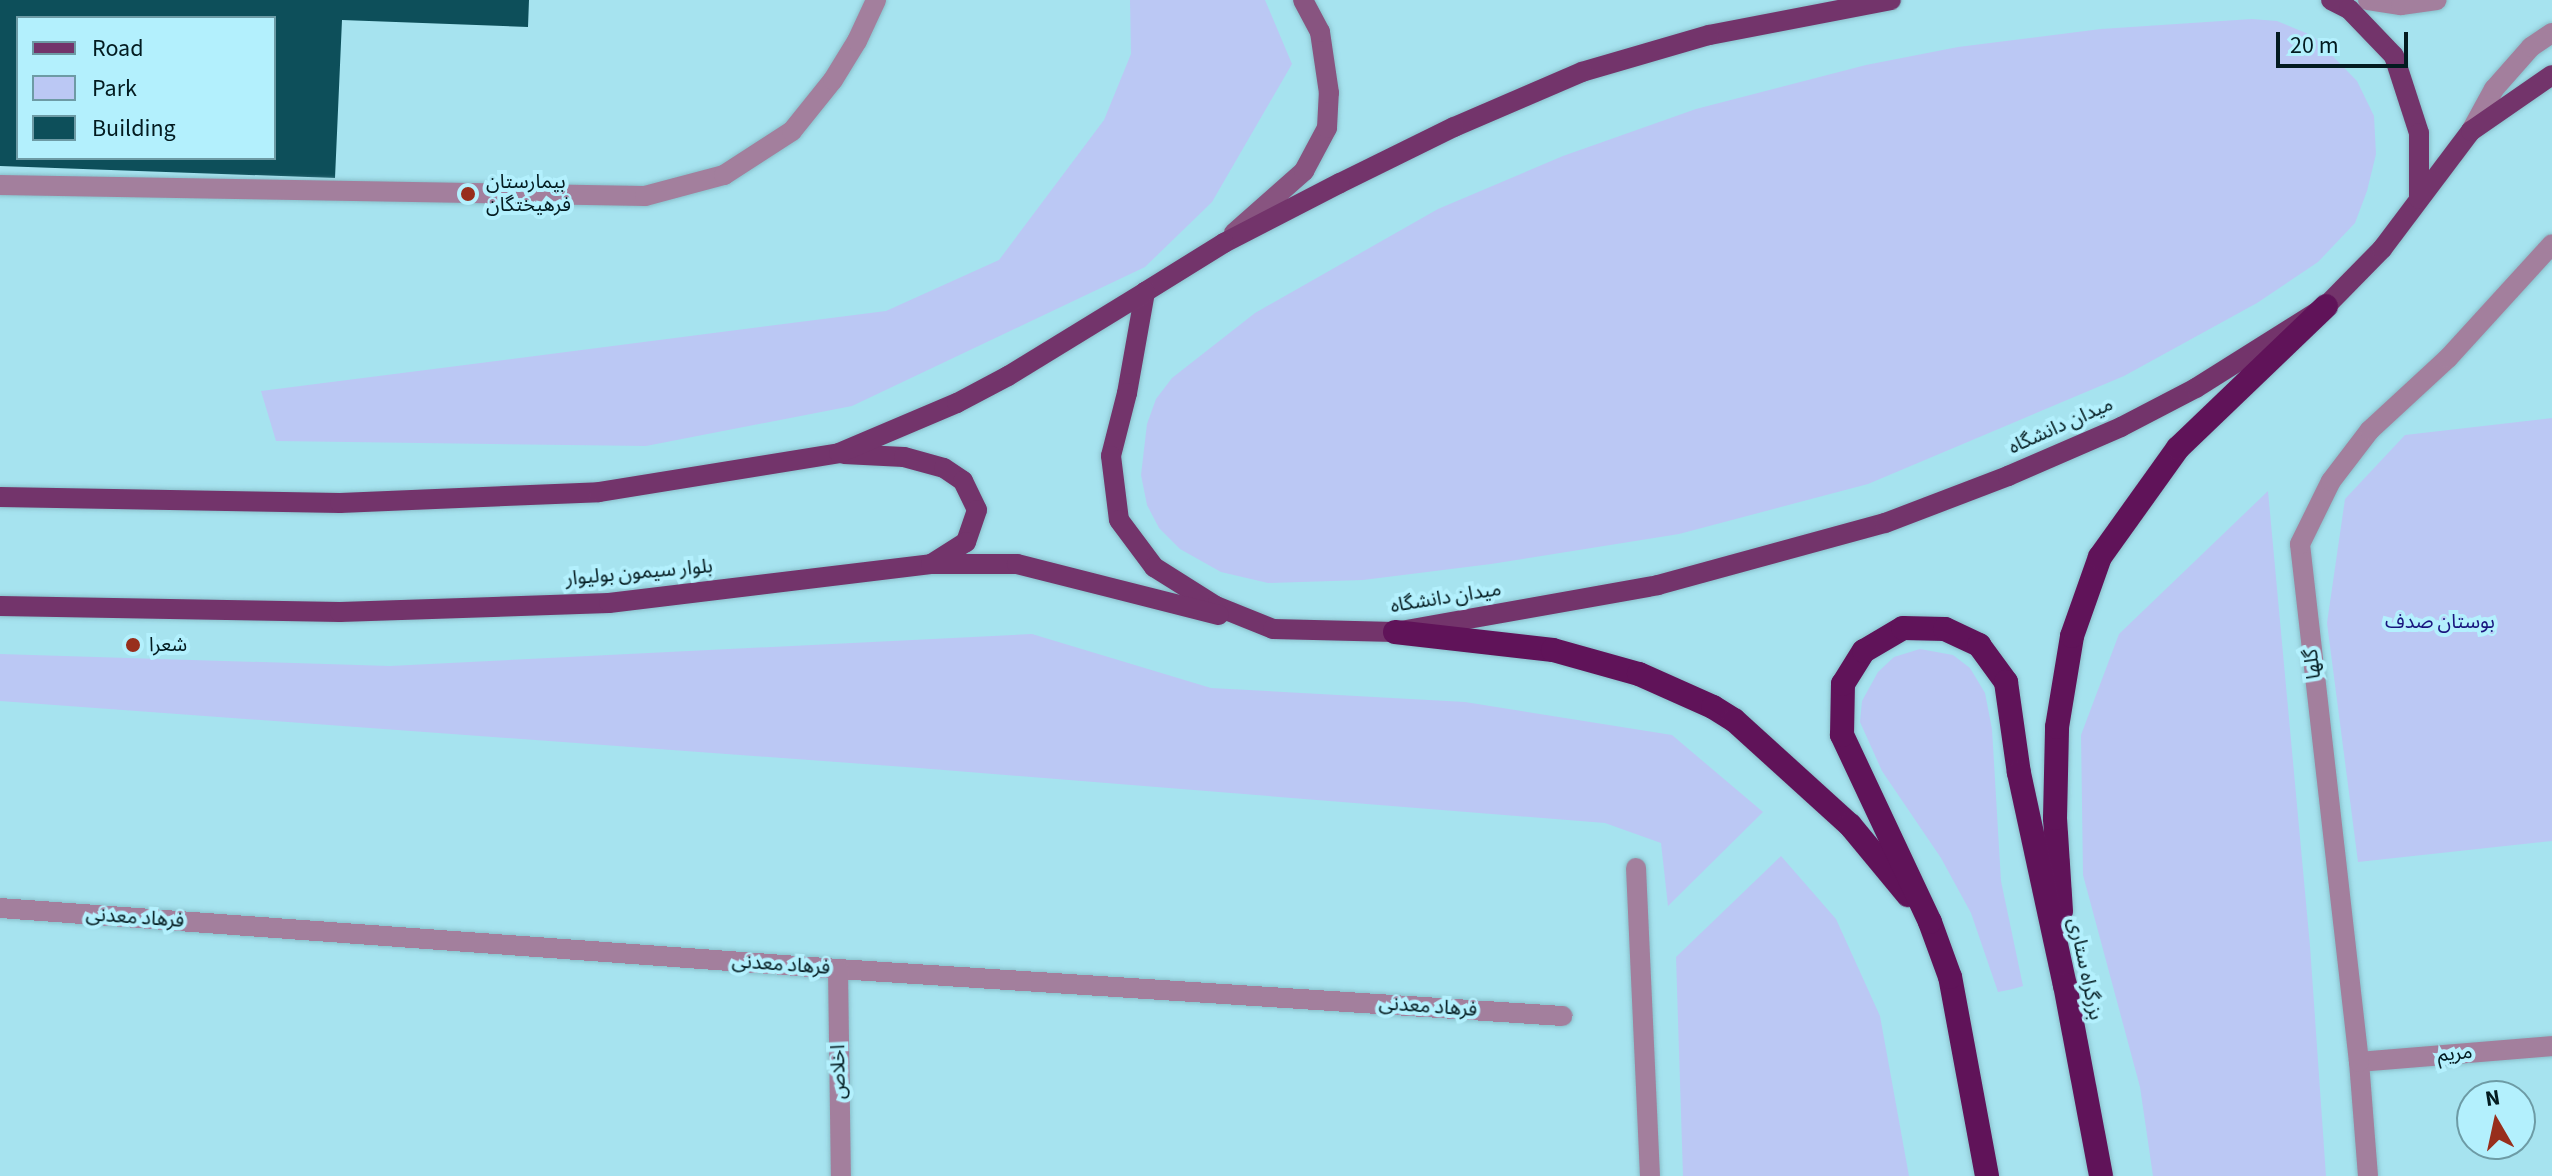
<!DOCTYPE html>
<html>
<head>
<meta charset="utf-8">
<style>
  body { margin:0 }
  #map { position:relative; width:2552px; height:1176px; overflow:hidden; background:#a6e3ef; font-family:"Source Sans 3","Noto Sans Arabic",sans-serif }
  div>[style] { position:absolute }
  .green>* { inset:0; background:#bbc8f4 }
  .building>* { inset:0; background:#0d4f5a }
  .roads { filter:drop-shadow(0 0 2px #89bfca) drop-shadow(0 0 2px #89bfca) }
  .lane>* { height:20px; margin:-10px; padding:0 10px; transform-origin:10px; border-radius:10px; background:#a37f9d }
  .street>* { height:20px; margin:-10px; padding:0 10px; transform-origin:10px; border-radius:10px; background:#a37f9d }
  .secondary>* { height:20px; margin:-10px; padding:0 10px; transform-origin:10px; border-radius:10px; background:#885480 }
  .primary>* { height:20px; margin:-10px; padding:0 10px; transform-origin:10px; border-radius:10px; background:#73346b }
  .highway>* { height:24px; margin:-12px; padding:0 12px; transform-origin:12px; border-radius:12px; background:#601359 }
  .dots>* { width:22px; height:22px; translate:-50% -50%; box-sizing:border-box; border:4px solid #b3f0fd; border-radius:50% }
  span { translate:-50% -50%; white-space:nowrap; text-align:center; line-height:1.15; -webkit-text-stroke:8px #b3f0fd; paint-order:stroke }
  .poi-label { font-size:20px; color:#031b20 }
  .left { translate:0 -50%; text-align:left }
  .street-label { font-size:20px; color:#031b20 }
  .park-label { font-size:20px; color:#19157e }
  .legend { position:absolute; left:16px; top:16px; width:260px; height:144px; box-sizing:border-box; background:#b3f0fd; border:2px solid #6d9ba5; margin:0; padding:10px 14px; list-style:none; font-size:24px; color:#031b20 }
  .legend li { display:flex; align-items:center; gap:16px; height:40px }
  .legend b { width:40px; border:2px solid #6d9ba5 }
  .north { position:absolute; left:2456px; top:1080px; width:80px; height:80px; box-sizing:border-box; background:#b3f0fd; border:2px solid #6d9ba5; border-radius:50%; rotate:351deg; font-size:22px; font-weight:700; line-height:32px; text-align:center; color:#031b20 }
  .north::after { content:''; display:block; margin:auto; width:28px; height:36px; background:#982e1c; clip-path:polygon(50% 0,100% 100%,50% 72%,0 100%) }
  .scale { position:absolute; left:2276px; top:32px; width:132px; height:36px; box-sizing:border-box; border:4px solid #031b20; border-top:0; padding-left:10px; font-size:24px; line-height:28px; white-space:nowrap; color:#031b20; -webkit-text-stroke:6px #b3f0fd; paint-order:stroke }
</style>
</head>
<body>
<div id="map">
  <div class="green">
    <div style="clip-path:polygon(1130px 0,1265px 0,1292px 64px,1212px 202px,1145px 267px,852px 406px,646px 446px,276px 441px,261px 391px,886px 311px,999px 260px,1104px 120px,1131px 54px)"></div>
    <div style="clip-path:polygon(2252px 19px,2277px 21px,2313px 36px,2357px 81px,2374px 116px,2376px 154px,2367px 191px,2355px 223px,2318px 262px,2257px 303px,2124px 376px,1868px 484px,1679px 534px,1491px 564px,1363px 580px,1268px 583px,1221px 572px,1180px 549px,1159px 528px,1147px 505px,1141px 475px,1147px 424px,1156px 399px,1172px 378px,1255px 313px,1438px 209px,1563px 156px,1696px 109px,1866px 65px,1958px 47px,2101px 29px)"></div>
    <div style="clip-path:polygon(2552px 418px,2552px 841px,2358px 862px,2327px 623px,2345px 499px,2405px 435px)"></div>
    <div style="clip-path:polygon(2268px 491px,2310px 946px,2326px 1176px,2153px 1176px,2140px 1087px,2083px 875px,2081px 735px,2119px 634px)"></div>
    <div style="clip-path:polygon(1032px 634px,1211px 688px,1465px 702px,1672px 735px,1763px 812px,1668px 906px,1661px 843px,1605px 823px,919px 768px,0 701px,0 654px,390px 666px)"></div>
    <div style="clip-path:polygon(1920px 649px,1953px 655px,1970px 668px,1985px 693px,1992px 729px,2001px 881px,2023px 986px,2013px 989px,1998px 992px,1971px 913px,1941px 858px,1882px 771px,1860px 722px,1862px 701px,1878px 672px,1894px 657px)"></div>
    <div style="clip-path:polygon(1781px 856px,1836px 919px,1880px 1016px,1909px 1176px,1683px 1176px,1676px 957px)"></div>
  </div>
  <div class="building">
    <div style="clip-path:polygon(evenodd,0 0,529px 0,528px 27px,342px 20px,335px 178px,0 166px,0 0,18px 18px,274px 18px,274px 158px,18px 158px,18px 18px)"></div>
  </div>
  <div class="roads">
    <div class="lane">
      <div style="left:2368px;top:0;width:33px;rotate:9deg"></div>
      <div style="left:2401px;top:5px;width:36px;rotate:-8deg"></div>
      <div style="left:2471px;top:131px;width:48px;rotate:-61.3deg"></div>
      <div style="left:2494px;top:89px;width:56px;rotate:-48.6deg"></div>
      <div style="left:2531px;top:47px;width:25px;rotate:-34deg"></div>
      <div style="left:0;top:185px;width:645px;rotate:0.98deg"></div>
      <div style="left:645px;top:196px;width:82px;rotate:-14.9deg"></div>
      <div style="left:724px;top:175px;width:81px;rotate:-32.9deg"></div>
      <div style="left:792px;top:131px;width:65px;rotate:-51.2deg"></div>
      <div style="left:833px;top:80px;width:46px;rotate:-58.4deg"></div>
      <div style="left:857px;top:41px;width:45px;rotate:-65.1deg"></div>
    </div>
    <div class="street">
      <div style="left:1636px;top:868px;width:308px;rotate:87.4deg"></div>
      <div style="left:0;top:908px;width:840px;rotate:4.16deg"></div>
      <div style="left:838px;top:969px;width:726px;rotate:3.71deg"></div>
      <div style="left:838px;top:969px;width:207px;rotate:89.2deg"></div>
      <div style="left:2359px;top:1062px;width:194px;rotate:-4.7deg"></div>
      <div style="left:2368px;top:1176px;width:114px;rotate:-94.5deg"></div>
      <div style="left:2359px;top:1062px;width:521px;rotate:-96.5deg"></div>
      <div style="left:2300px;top:544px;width:70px;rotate:-63.8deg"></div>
      <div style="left:2331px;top:481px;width:64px;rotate:-52.6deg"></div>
      <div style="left:2370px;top:430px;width:106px;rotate:-42.7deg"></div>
      <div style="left:2448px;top:358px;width:154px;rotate:-47.6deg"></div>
    </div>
    <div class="secondary">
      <div style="left:1234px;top:233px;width:94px;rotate:-41.5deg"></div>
      <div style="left:1304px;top:171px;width:49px;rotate:-61.9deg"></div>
      <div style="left:1327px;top:128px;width:35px;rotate:-87deg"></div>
      <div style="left:1329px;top:93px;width:62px;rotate:-98.4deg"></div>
      <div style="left:1320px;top:32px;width:36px;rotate:-118deg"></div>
    </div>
    <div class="primary">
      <div style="left:1891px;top:0;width:185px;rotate:169.1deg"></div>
      <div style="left:1709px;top:35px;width:132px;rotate:163.8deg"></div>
      <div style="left:1582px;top:72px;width:139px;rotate:156.7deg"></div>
      <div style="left:1454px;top:127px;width:127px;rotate:153.8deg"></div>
      <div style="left:1340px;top:183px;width:131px;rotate:152.7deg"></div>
      <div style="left:1224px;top:243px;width:93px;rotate:148.2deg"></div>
      <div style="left:1145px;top:292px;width:103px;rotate:100.1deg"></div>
      <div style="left:1127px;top:393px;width:65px;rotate:104.3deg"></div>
      <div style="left:1111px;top:456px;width:64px;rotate:82.9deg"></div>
      <div style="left:1119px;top:520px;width:59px;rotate:53.3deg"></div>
      <div style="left:1154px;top:567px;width:73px;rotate:32.2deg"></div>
      <div style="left:1216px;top:606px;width:61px;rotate:22deg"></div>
      <div style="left:1273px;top:629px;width:122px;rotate:1.4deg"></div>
      <div style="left:1395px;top:632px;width:267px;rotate:-10.1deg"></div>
      <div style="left:1658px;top:585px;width:235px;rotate:-15.3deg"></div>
      <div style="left:1885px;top:523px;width:132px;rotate:-20.9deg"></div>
      <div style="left:2008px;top:476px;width:123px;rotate:-23.4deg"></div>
      <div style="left:2121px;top:427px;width:85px;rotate:-27.5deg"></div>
      <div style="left:2196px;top:388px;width:154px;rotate:-32.2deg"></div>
      <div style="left:2326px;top:306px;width:80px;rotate:-45.5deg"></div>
      <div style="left:2382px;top:249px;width:148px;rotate:-53deg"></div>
      <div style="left:2471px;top:131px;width:98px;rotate:-34.7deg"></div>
      <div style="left:2331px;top:0;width:20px;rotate:27deg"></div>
      <div style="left:2349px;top:9px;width:65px;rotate:46.2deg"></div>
      <div style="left:2394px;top:56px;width:81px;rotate:72deg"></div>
      <div style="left:2419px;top:133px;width:66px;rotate:90deg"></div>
      <div style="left:844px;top:454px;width:60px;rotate:2.9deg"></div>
      <div style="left:904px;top:457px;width:41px;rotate:15.4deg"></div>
      <div style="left:944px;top:468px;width:23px;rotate:34deg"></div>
      <div style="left:963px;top:481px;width:32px;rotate:64deg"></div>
      <div style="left:977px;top:510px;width:34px;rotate:109deg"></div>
      <div style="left:966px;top:542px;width:41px;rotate:147.8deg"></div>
      <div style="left:0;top:497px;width:340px;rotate:1deg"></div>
      <div style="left:340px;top:503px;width:259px;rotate:-2.4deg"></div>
      <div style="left:599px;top:492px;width:243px;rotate:-9.2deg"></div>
      <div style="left:839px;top:453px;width:128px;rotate:-23deg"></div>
      <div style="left:957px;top:403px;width:58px;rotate:-27.9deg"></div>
      <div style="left:1008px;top:376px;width:161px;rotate:-31.5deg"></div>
      <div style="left:0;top:606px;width:340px;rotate:1deg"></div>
      <div style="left:340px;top:612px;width:269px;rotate:-1.9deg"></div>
      <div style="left:609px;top:603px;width:324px;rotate:-6.9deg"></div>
      <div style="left:931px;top:564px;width:86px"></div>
      <div style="left:1017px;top:564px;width:208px;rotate:14.2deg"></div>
    </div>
    <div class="highway">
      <div style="left:1395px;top:632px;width:159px;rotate:6.5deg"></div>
      <div style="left:1553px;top:650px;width:89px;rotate:15.6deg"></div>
      <div style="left:1639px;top:674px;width:81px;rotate:24deg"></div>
      <div style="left:1713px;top:707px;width:25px;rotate:32deg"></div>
      <div style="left:1734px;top:720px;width:156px;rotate:42.2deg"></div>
      <div style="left:1850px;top:825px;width:91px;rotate:50.4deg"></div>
      <div style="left:2061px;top:911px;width:93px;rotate:-93.7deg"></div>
      <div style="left:2055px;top:818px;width:91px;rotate:-88.7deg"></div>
      <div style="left:2057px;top:727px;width:92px;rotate:-80.6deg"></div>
      <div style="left:2072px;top:636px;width:84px;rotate:-70.5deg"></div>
      <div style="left:2100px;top:557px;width:134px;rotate:-54.4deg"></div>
      <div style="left:2178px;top:448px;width:205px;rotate:-43.8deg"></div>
      <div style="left:1987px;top:1176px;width:202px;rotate:-100.5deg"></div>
      <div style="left:1950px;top:977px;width:59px;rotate:-110deg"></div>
      <div style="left:1930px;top:922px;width:207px;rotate:-115.2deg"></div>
      <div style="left:1842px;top:735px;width:51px;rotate:-88.9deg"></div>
      <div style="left:1843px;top:684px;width:39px;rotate:-58deg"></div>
      <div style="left:1864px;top:651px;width:45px;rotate:-30.5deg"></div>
      <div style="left:1903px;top:628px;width:42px;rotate:1.4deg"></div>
      <div style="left:1945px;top:629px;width:38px;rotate:25deg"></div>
      <div style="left:1979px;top:645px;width:46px;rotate:53.9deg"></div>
      <div style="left:2006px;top:682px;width:92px;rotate:81.9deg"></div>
      <div style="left:2019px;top:773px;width:217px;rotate:77.8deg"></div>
      <div style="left:2065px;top:985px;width:194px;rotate:79.3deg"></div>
    </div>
  </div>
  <div class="dots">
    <div style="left:468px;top:194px;background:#982e1c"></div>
    <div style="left:133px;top:645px;background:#982e1c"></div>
  </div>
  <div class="poi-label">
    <span class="left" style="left:486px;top:194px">بیمارستان<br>فرهیختگان</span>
    <span class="left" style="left:149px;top:645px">شعرا</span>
  </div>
  <div class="street-label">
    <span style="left:2061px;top:426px;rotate:-24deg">میدان دانشگاه</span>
    <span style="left:639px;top:573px;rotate:-5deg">بلوار سیمون بولیوار</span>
    <span style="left:1446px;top:598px;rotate:-9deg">میدان دانشگاه</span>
    <span style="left:2313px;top:664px;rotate:-97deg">گلها</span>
    <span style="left:135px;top:918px;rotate:4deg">فرهاد معدنی</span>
    <span style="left:781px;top:965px;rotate:4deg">فرهاد معدنی</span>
    <span style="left:2085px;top:969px;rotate:78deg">بزرگراه ستاری</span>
    <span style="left:1428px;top:1007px;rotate:4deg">فرهاد معدنی</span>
    <span style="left:2455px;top:1054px;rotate:-5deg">مریم</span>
    <span style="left:839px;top:1072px;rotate:-91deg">اخلاص</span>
  </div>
  <div class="park-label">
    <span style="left:2440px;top:622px">بوستان صدف</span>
  </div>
  <ul class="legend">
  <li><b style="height:10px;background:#73346b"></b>Road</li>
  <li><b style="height:22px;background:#bbc8f4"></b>Park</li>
  <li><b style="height:22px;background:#0d4f5a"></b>Building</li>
  </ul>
  <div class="north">N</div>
  <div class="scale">20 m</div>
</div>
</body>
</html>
